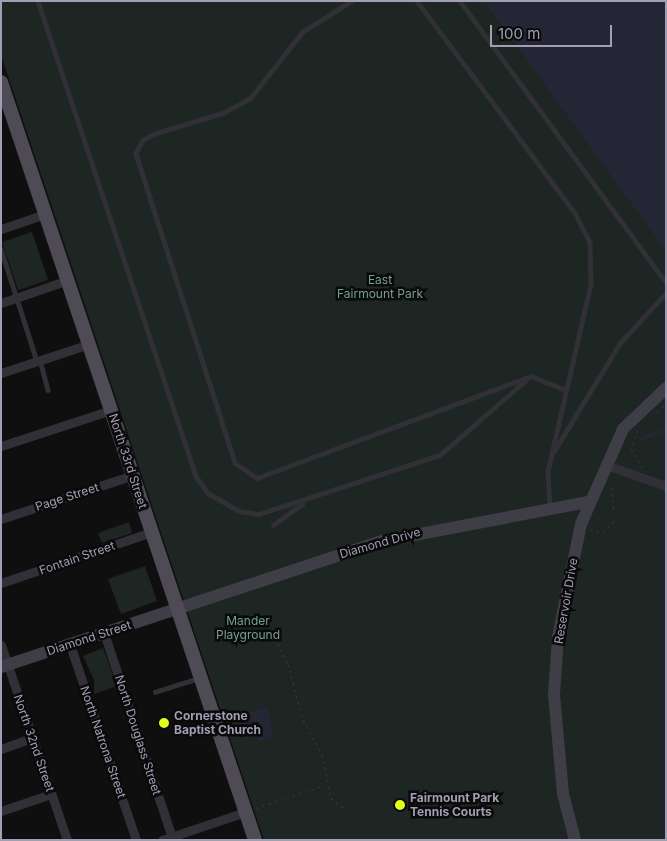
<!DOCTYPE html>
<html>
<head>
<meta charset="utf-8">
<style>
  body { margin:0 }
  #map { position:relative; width:667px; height:841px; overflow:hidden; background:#100f10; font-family:Inter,sans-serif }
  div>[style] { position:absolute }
  .green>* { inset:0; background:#1d2622 }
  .water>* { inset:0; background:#242635 }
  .stream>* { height:2.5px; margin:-1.25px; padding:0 1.25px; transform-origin:1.25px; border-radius:1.25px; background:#242635 }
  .path>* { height:1px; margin-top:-0.5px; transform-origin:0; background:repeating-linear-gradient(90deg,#37353d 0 2.5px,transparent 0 6.5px) }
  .lane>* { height:4.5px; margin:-2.25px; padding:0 2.25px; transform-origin:2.25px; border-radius:2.25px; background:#313036 }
  .street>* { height:9px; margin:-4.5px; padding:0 4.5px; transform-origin:4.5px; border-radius:4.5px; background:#313036 }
  .secondary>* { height:12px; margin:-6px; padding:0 6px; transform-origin:6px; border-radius:6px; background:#3f3d46 }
  .primary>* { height:14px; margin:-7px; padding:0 7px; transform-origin:7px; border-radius:7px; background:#4e4b55 }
  .dots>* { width:14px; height:14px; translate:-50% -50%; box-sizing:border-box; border:2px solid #0b0a0b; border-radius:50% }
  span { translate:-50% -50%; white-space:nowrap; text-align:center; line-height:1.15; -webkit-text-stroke:5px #0b0a0b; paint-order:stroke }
  .park-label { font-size:12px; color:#73a18b }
  .street-label { font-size:12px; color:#a29eb3 }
  .poi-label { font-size:12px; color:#a29eb3; font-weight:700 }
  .left { translate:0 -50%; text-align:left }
  .frame { position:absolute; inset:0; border:2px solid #a29eb3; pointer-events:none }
  .scale { position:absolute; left:490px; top:25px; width:122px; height:22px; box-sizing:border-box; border:2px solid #a29eb3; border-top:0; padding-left:6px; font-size:15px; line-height:18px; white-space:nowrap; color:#a29eb3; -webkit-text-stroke:4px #0b0a0b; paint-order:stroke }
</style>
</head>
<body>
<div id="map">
  <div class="green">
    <div style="clip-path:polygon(1px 1px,666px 1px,666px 840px,264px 840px,1px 55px)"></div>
    <div style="clip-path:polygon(32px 232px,48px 280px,18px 290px,2px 242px)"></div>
    <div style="clip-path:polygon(129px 522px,132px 533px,102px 543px,98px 533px)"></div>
    <div style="clip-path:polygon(145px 566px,157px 601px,121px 614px,108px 579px)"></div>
    <div style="clip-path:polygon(103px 648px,117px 686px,94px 694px,94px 680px,83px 656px)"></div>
  </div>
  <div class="water">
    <div style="clip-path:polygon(484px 1px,666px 1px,666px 251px)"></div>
    <div style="clip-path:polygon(267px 707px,274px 736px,258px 742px,249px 713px)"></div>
  </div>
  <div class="stream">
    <div style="left:640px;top:439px;width:28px;rotate:-21deg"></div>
  </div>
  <div class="path">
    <div style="left:657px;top:412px;width:12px;rotate:-42deg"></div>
    <div style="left:638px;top:430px;width:20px;rotate:110deg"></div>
    <div style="left:631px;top:449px;width:22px;rotate:58deg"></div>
    <div style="left:590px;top:530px;width:13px;rotate:13deg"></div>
    <div style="left:603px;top:533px;width:16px;rotate:-45deg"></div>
    <div style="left:614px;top:522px;width:39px;rotate:-93deg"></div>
    <div style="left:267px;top:637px;width:13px;rotate:29deg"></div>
    <div style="left:278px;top:643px;width:23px;rotate:65deg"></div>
    <div style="left:288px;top:664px;width:58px;rotate:75deg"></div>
    <div style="left:303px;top:720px;width:39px;rotate:61deg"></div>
    <div style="left:322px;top:754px;width:45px;rotate:78.4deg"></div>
    <div style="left:331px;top:798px;width:19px;rotate:39deg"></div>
    <div style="left:256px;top:808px;width:74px;rotate:-18.2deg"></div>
  </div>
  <div class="lane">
    <div style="left:38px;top:1px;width:501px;rotate:71.6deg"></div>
    <div style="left:196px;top:476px;width:21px;rotate:55deg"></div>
    <div style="left:208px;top:493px;width:36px;rotate:30deg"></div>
    <div style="left:239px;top:511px;width:20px;rotate:9deg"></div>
    <div style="left:259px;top:514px;width:190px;rotate:-18.1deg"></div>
    <div style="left:440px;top:455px;width:116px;rotate:-41.1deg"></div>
    <div style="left:352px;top:1px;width:58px;rotate:147.7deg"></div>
    <div style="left:303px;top:32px;width:85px;rotate:128.3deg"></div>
    <div style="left:250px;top:99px;width:30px;rotate:152deg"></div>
    <div style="left:224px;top:113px;width:72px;rotate:163.1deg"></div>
    <div style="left:155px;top:134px;width:13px;rotate:153deg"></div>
    <div style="left:143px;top:140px;width:16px;rotate:117deg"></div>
    <div style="left:136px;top:154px;width:324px;rotate:72.2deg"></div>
    <div style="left:235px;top:463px;width:27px;rotate:34deg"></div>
    <div style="left:257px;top:478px;width:292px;rotate:-20.4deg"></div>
    <div style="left:531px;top:376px;width:38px;rotate:22deg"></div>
    <div style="left:417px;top:1px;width:264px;rotate:53.3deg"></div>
    <div style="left:575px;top:213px;width:33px;rotate:63deg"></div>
    <div style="left:590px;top:242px;width:42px;rotate:88.6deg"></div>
    <div style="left:591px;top:284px;width:192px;rotate:102.9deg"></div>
    <div style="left:548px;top:471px;width:37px;rotate:87deg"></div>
    <div style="left:460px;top:1px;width:348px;rotate:53.8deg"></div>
    <div style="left:1px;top:249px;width:118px;rotate:72.2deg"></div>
    <div style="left:40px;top:360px;width:31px;rotate:75deg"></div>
    <div style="left:554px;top:451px;width:127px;rotate:-58.6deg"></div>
    <div style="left:620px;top:343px;width:68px;rotate:-47.4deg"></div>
    <div style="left:273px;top:525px;width:36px;rotate:-36deg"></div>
    <div style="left:155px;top:692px;width:46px;rotate:-17.7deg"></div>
  </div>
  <div class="street">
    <div style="left:1px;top:229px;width:46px;rotate:-18.8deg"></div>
    <div style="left:1px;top:303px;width:71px;rotate:-18.9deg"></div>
    <div style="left:1px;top:373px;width:93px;rotate:-18.2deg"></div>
    <div style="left:1px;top:446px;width:116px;rotate:-18.1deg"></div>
    <div style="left:606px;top:465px;width:64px;rotate:19.3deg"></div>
    <div style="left:1px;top:519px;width:139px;rotate:-18.4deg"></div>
    <div style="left:1px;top:583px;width:159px;rotate:-18.7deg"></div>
    <div style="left:104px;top:633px;width:215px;rotate:71.6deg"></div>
    <div style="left:1px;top:645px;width:206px;rotate:71.3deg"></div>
    <div style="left:70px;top:645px;width:206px;rotate:71.3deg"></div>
    <div style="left:1px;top:749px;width:33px;rotate:-20deg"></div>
    <div style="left:1px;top:811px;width:53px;rotate:-18.8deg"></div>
    <div style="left:162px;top:840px;width:88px;rotate:-18.6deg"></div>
  </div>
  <div class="secondary">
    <div style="left:1px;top:667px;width:402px;rotate:-18.3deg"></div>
    <div style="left:383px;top:541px;width:209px;rotate:-10.8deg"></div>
    <div style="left:575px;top:840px;width:48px;rotate:-104.6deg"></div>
    <div style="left:563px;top:794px;width:99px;rotate:-95.2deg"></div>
    <div style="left:554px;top:695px;width:58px;rotate:-86.1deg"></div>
    <div style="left:558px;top:637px;width:115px;rotate:-78.5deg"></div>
    <div style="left:581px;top:524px;width:104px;rotate:-66.1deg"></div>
    <div style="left:623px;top:429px;width:59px;rotate:-43.6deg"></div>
  </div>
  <div class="primary">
    <div style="left:1px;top:82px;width:799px;rotate:71.47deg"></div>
  </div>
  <div class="dots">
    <div style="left:164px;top:723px;background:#e1ff18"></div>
    <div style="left:400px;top:805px;background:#e1ff18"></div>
  </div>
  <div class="park-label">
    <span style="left:380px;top:287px">East<br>Fairmount Park</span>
    <span style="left:248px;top:628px">Mander<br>Playground</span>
  </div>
  <div class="street-label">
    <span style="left:128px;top:461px;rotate:72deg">North 33rd Street</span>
    <span style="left:67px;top:497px;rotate:-18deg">Page Street</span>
    <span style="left:380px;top:543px;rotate:-16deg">Diamond Drive</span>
    <span style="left:77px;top:558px;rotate:-19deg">Fontain Street</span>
    <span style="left:566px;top:601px;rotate:-80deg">Reservoir Drive</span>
    <span style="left:89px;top:638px;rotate:-18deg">Diamond Street</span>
    <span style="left:138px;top:735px;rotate:72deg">North Douglass Street</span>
    <span style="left:103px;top:742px;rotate:71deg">North Natrona Street</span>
    <span style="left:34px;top:743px;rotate:71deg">North 32nd Street</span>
  </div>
  <div class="poi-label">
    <span class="left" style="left:174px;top:723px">Cornerstone<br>Baptist Church</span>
    <span class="left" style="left:410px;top:805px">Fairmount Park<br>Tennis Courts</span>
  </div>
  <div class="frame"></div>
  <div class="scale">100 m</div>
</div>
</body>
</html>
